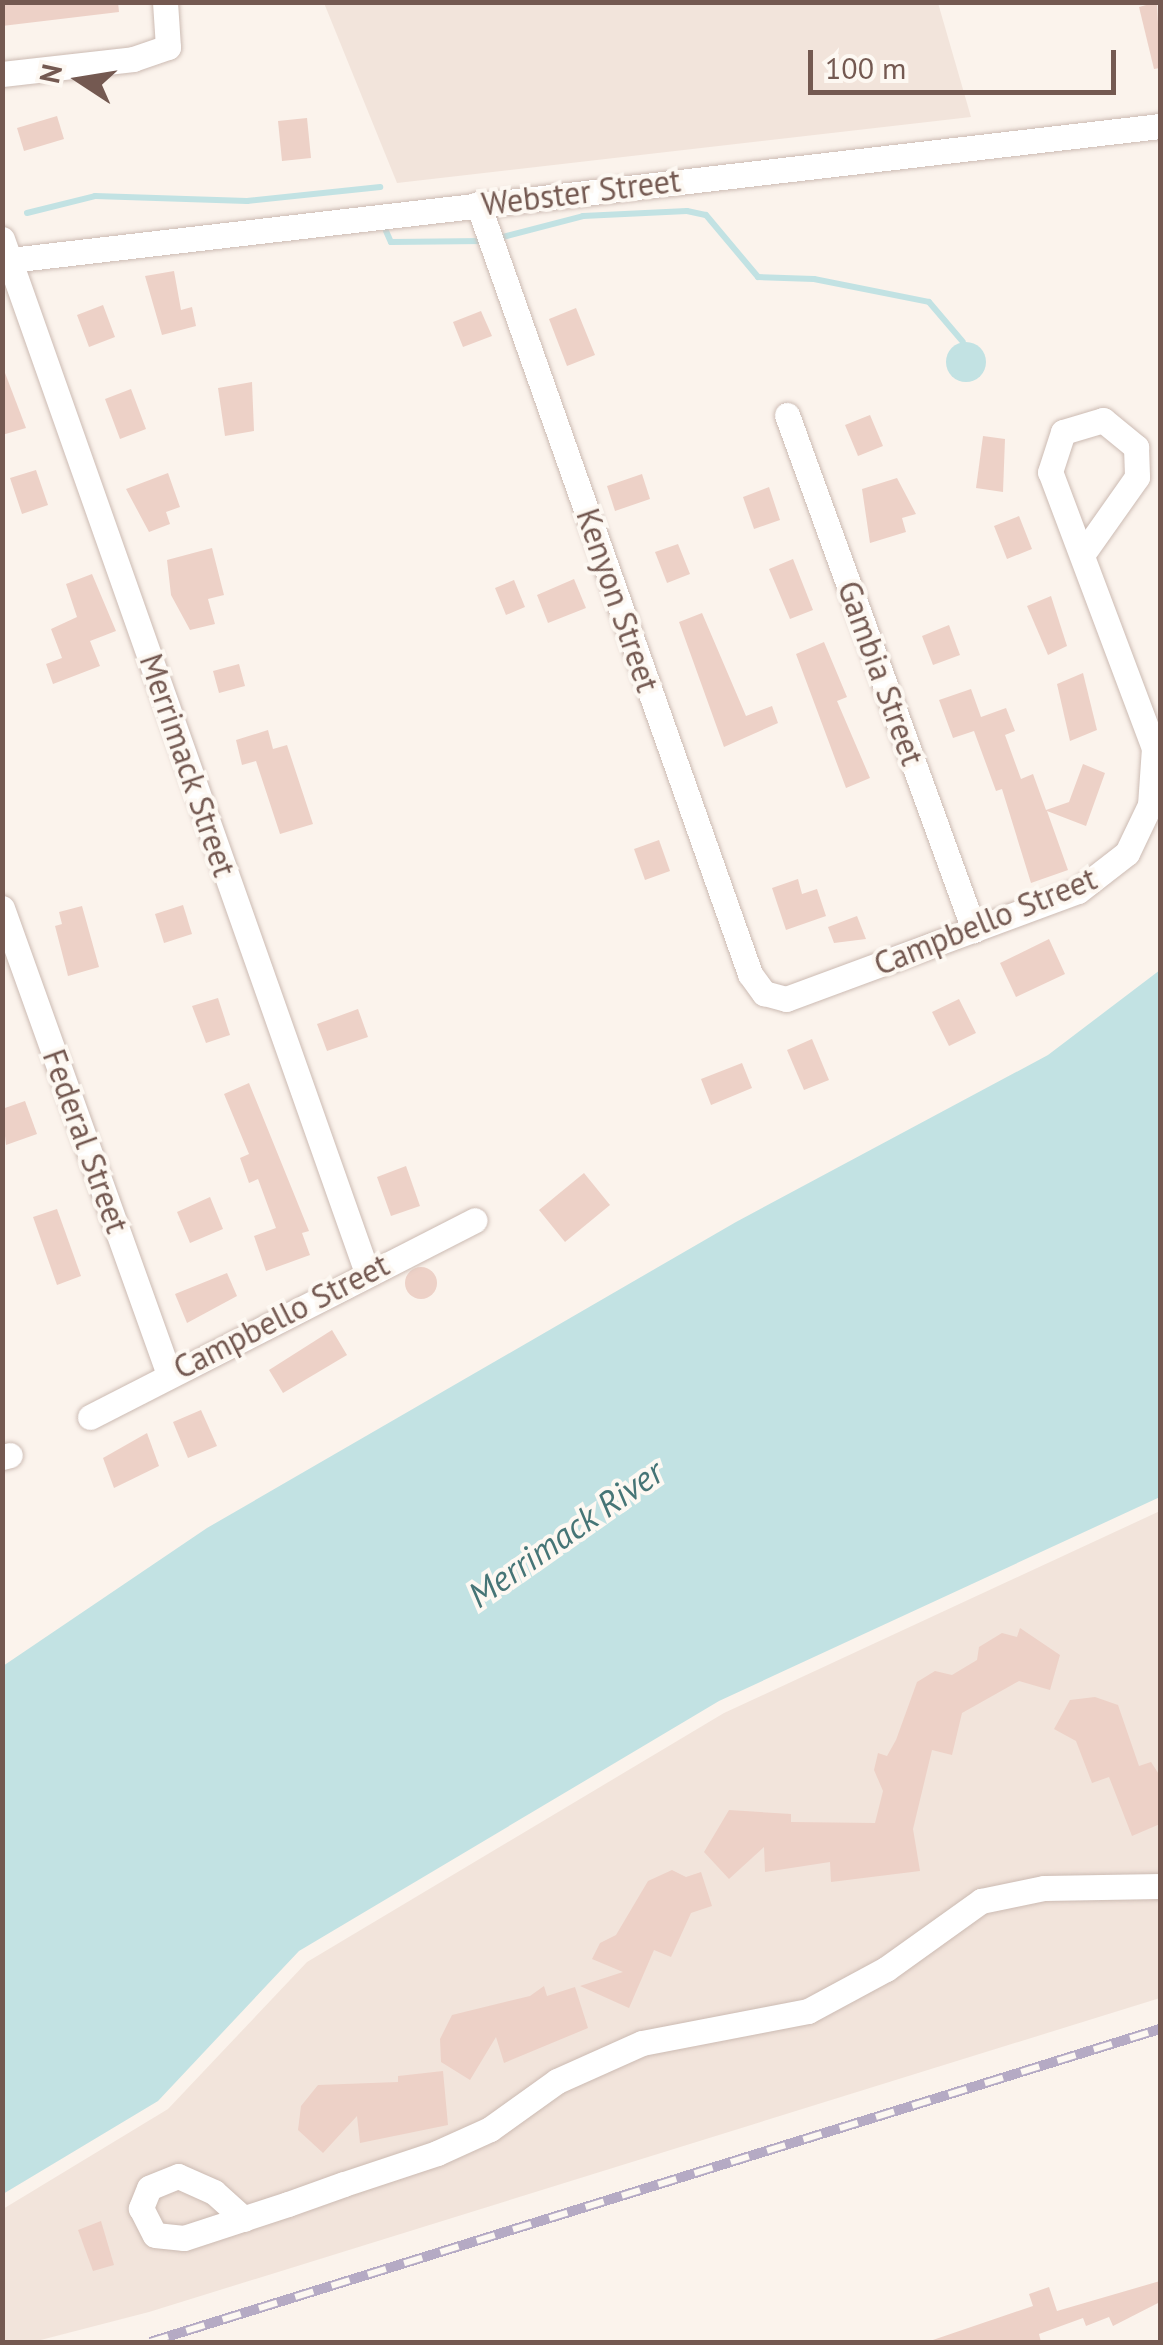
<!DOCTYPE html>
<html>
<head>
<meta charset="utf-8">
<style>
  body { margin:0 }
  #map { position:relative; width:1163px; height:2345px; overflow:hidden; background:#fbf3ec; font-family:"PT Sans",sans-serif }
  div>[style] { position:absolute }
  .residential>* { inset:0; background:#f2e4db }
  .water>* { inset:0; background:#c2e2e3 }
  .round { border-radius:50% }
  .stream>* { height:6px; margin:-3px; padding:0 3px; transform-origin:3px; border-radius:3px; background:#c2e2e3 }
  .building>* { inset:0; background:#edd1c7 }
  .roads { filter:drop-shadow(0 0 2px #ccbbb3) drop-shadow(0 0 2px #ccbbb3) }
  .minor>* { height:25px; margin:-12.5px; padding:0 12.5px; transform-origin:12.5px; border-radius:12.5px; background:#fff }
  .rail>* { height:10px; margin-top:-5px; transform-origin:0; background:repeating-linear-gradient(90deg,#fdf8f2 0 19px,#b5aac4 0 38px); box-sizing:border-box; border-block:2px solid #b5aac4 }
  span { translate:-50% -50%; white-space:nowrap; text-align:center; line-height:1.15; -webkit-text-stroke:8px #fdf8f2; paint-order:stroke }
  .street-label { font-size:32px; color:#745951 }
  .water-label { font-size:35px; color:#467576; font-style:italic }
  .frame { position:absolute; inset:0; border:5px solid #745951; pointer-events:none }
  .north { position:absolute; left:30px; top:30px; width:100px; height:100px; -webkit-text-stroke:8px #fdf8f2; paint-order:stroke; rotate:282deg; font-size:28px; font-weight:700; line-height:40px; text-align:center; color:#745951 }
  .north::after { content:''; display:block; margin:auto; width:35px; height:45px; background:#745951; clip-path:polygon(50% 0,100% 100%,50% 72%,0 100%) }
  .scale { position:absolute; left:808px; top:50px; width:308px; height:45px; box-sizing:border-box; border:5px solid #745951; border-top:0; padding-left:12px; font-size:30px; line-height:35px; white-space:nowrap; color:#745951; -webkit-text-stroke:8px #fdf8f2; paint-order:stroke }
</style>
</head>
<body>
<div id="map">
  <div class="residential">
    <div style="clip-path:polygon(324px 3px,938px 3px,971px 117px,397px 183px)"></div>
    <div style="clip-path:polygon(1160px 1511px,1160px 1998px,149px 2312px,33px 2342px,3px 2342px,3px 2209px,168px 2109px,307px 1962px,724px 1713px)"></div>
  </div>
  <div class="water">
    <div class="round" style="left:946px;top:342px;width:40px;height:40px"></div>
    <div style="clip-path:polygon(1160px 970px,1160px 1497px,719px 1701px,299px 1951px,158px 2101px,3px 2194px,3px 1666px,207px 1528px,736px 1222px,1048px 1055px)"></div>
  </div>
  <div class="stream">
    <div style="left:27px;top:213px;width:70px;rotate:-14deg"></div>
    <div style="left:95px;top:196px;width:152px;rotate:1.9deg"></div>
    <div style="left:247px;top:201px;width:134px;rotate:-6deg"></div>
    <div style="left:386px;top:231px;width:12px;rotate:66deg"></div>
    <div style="left:391px;top:242px;width:92px;rotate:-0.6deg"></div>
    <div style="left:495px;top:239px;width:91px;rotate:-14.6deg"></div>
    <div style="left:583px;top:216px;width:104px;rotate:-2.8deg"></div>
    <div style="left:687px;top:211px;width:19px;rotate:12deg"></div>
    <div style="left:706px;top:215px;width:81px;rotate:50deg"></div>
    <div style="left:758px;top:277px;width:56px;rotate:2deg"></div>
    <div style="left:814px;top:279px;width:117px;rotate:11.3deg"></div>
    <div style="left:929px;top:302px;width:52px;rotate:49.6deg"></div>
  </div>
  <div class="building">
    <div style="clip-path:polygon(2px 2px,118px 2px,119px 12px,2px 26px)"></div>
    <div style="clip-path:polygon(1157px 2px,1160px 68px,1154px 69px,1139px 7px)"></div>
    <div style="clip-path:polygon(57px 116px,64px 139px,24px 151px,17px 128px)"></div>
    <div style="clip-path:polygon(307px 118px,311px 158px,282px 161px,278px 121px)"></div>
    <div style="clip-path:polygon(174px 271px,181px 310px,192px 307px,196px 326px,162px 335px,145px 276px)"></div>
    <div style="clip-path:polygon(103px 305px,115px 337px,89px 347px,77px 315px)"></div>
    <div style="clip-path:polygon(576px 308px,595px 355px,567px 366px,549px 319px)"></div>
    <div style="clip-path:polygon(481px 311px,492px 336px,463px 347px,453px 322px)"></div>
    <div style="clip-path:polygon(2px 365px,26px 428px,2px 435px)"></div>
    <div style="clip-path:polygon(252px 382px,254px 431px,225px 436px,218px 388px)"></div>
    <div style="clip-path:polygon(131px 389px,146px 429px,120px 439px,105px 399px)"></div>
    <div style="clip-path:polygon(870px 415px,883px 446px,858px 456px,845px 425px)"></div>
    <div style="clip-path:polygon(983px 436px,1005px 439px,1003px 492px,976px 488px)"></div>
    <div style="clip-path:polygon(36px 470px,48px 505px,22px 514px,10px 478px)"></div>
    <div style="clip-path:polygon(168px 473px,180px 507px,166px 512px,170px 524px,149px 532px,126px 489px)"></div>
    <div style="clip-path:polygon(642px 474px,650px 499px,615px 511px,607px 486px)"></div>
    <div style="clip-path:polygon(897px 478px,916px 514px,902px 518px,906px 532px,870px 543px,862px 489px)"></div>
    <div style="clip-path:polygon(769px 487px,780px 520px,754px 529px,743px 497px)"></div>
    <div style="clip-path:polygon(1019px 516px,1032px 549px,1007px 559px,994px 526px)"></div>
    <div style="clip-path:polygon(678px 544px,690px 574px,667px 583px,655px 552px)"></div>
    <div style="clip-path:polygon(212px 548px,224px 595px,208px 599px,215px 624px,190px 630px,171px 595px,167px 560px)"></div>
    <div style="clip-path:polygon(793px 559px,813px 610px,790px 619px,769px 569px)"></div>
    <div style="clip-path:polygon(92px 574px,116px 631px,90px 641px,100px 666px,53px 684px,46px 664px,62px 658px,51px 629px,77px 617px,66px 584px)"></div>
    <div style="clip-path:polygon(574px 579px,586px 608px,548px 623px,537px 595px)"></div>
    <div style="clip-path:polygon(514px 580px,525px 607px,506px 615px,495px 588px)"></div>
    <div style="clip-path:polygon(1051px 596px,1067px 646px,1048px 655px,1027px 606px)"></div>
    <div style="clip-path:polygon(702px 613px,746px 716px,772px 706px,778px 723px,724px 747px,679px 622px)"></div>
    <div style="clip-path:polygon(949px 625px,960px 655px,933px 665px,922px 636px)"></div>
    <div style="clip-path:polygon(824px 642px,847px 697px,837px 701px,870px 778px,846px 788px,796px 654px)"></div>
    <div style="clip-path:polygon(239px 664px,245px 686px,219px 693px,213px 671px)"></div>
    <div style="clip-path:polygon(1083px 673px,1097px 730px,1070px 741px,1057px 684px)"></div>
    <div style="clip-path:polygon(971px 689px,981px 717px,1006px 708px,1015px 731px,1005px 735px,1021px 779px,1033px 774px,1046px 810px,1069px 802px,1083px 764px,1105px 773px,1086px 826px,1047px 811px,1068px 870px,1031px 883px,1002px 789px,996px 791px,974px 731px,953px 738px,939px 700px)"></div>
    <div style="clip-path:polygon(268px 730px,273px 749px,287px 745px,313px 824px,280px 834px,256px 761px,242px 765px,236px 740px)"></div>
    <div style="clip-path:polygon(659px 840px,670px 871px,645px 880px,634px 849px)"></div>
    <div style="clip-path:polygon(798px 879px,802px 894px,817px 889px,826px 916px,786px 930px,772px 888px)"></div>
    <div style="clip-path:polygon(183px 905px,192px 934px,164px 943px,155px 914px)"></div>
    <div style="clip-path:polygon(82px 906px,99px 967px,68px 976px,55px 926px,62px 924px,59px 912px)"></div>
    <div style="clip-path:polygon(857px 916px,866px 939px,834px 943px,828px 927px)"></div>
    <div style="clip-path:polygon(1049px 939px,1065px 974px,1016px 997px,1000px 963px)"></div>
    <div style="clip-path:polygon(218px 998px,230px 1035px,206px 1043px,192px 1006px)"></div>
    <div style="clip-path:polygon(959px 999px,976px 1033px,949px 1046px,932px 1012px)"></div>
    <div style="clip-path:polygon(358px 1009px,368px 1037px,327px 1051px,317px 1024px)"></div>
    <div style="clip-path:polygon(812px 1039px,829px 1080px,804px 1090px,787px 1050px)"></div>
    <div style="clip-path:polygon(742px 1063px,752px 1088px,711px 1105px,701px 1079px)"></div>
    <div style="clip-path:polygon(249px 1083px,309px 1231px,302px 1233px,310px 1255px,266px 1271px,254px 1236px,276px 1228px,258px 1179px,249px 1183px,240px 1158px,249px 1154px,224px 1094px)"></div>
    <div style="clip-path:polygon(25px 1101px,37px 1134px,6px 1145px,2px 1109px)"></div>
    <div style="clip-path:polygon(406px 1166px,420px 1206px,391px 1216px,377px 1177px)"></div>
    <div style="clip-path:polygon(584px 1173px,610px 1205px,565px 1242px,539px 1210px)"></div>
    <div style="clip-path:polygon(210px 1197px,223px 1229px,190px 1243px,177px 1212px)"></div>
    <div style="clip-path:polygon(57px 1209px,81px 1276px,57px 1285px,33px 1217px)"></div>
    <div class="round" style="left:405px;top:1267px;width:32px;height:32px"></div>
    <div style="clip-path:polygon(227px 1273px,237px 1296px,187px 1323px,175px 1294px)"></div>
    <div style="clip-path:polygon(332px 1330px,347px 1355px,283px 1393px,269px 1370px)"></div>
    <div style="clip-path:polygon(201px 1410px,217px 1446px,188px 1458px,173px 1422px)"></div>
    <div style="clip-path:polygon(147px 1433px,159px 1466px,114px 1488px,103px 1458px)"></div>
    <div style="clip-path:polygon(1020px 1628px,1060px 1655px,1050px 1690px,1019px 1681px,962px 1713px,952px 1755px,932px 1750px,913px 1829px,920px 1871px,831px 1882px,830px 1862px,765px 1872px,764px 1847px,729px 1879px,704px 1852px,729px 1810px,791px 1814px,791px 1822px,875px 1823px,883px 1791px,874px 1770px,878px 1753px,887px 1756px,896px 1740px,917px 1682px,935px 1671px,952px 1675px,977px 1660px,979px 1647px,1002px 1633px,1017px 1637px)"></div>
    <div style="clip-path:polygon(1095px 1697px,1118px 1705px,1139px 1766px,1151px 1762px,1160px 1776px,1160px 1824px,1132px 1836px,1109px 1777px,1092px 1783px,1076px 1741px,1054px 1729px,1070px 1700px)"></div>
    <div style="clip-path:polygon(672px 1870px,686px 1877px,701px 1872px,712px 1906px,691px 1913px,671px 1957px,654px 1950px,629px 2008px,580px 1986px,623px 1972px,592px 1959px,600px 1943px,616px 1935px,648px 1881px)"></div>
    <div style="clip-path:polygon(544px 1986px,547px 1996px,575px 1987px,588px 2028px,504px 2063px,496px 2037px,470px 2080px,441px 2062px,440px 2039px,452px 2015px,530px 1996px)"></div>
    <div style="clip-path:polygon(443px 2071px,448px 2125px,360px 2143px,357px 2116px,323px 2153px,298px 2130px,301px 2106px,318px 2085px,398px 2082px,398px 2076px)"></div>
    <div style="clip-path:polygon(101px 2221px,114px 2265px,93px 2271px,78px 2230px)"></div>
    <div style="clip-path:polygon(1160px 2281px,1160px 2302px,1113px 2326px,1109px 2317px,1086px 2326px,1083px 2318px,1039px 2334px,1041px 2342px,927px 2342px,1033px 2306px,1029px 2294px,1049px 2287px,1057px 2311px)"></div>
  </div>
  <div class="roads">
    <div class="minor">
      <div style="left:2px;top:74px;width:132px;rotate:-6.5deg"></div>
      <div style="left:133px;top:59px;width:37px;rotate:-19deg"></div>
      <div style="left:168px;top:47px;width:45px;rotate:-93.8deg"></div>
      <div style="left:478px;top:204px;width:817px;rotate:70.54deg"></div>
      <div style="left:750px;top:974px;width:24px;rotate:54deg"></div>
      <div style="left:764px;top:993px;width:23px;rotate:15deg"></div>
      <div style="left:786px;top:999px;width:311px;rotate:-20.3deg"></div>
      <div style="left:1078px;top:891px;width:62px;rotate:-37.8deg"></div>
      <div style="left:1127px;top:853px;width:53px;rotate:-64.4deg"></div>
      <div style="left:1150px;top:805px;width:57px;rotate:-86deg"></div>
      <div style="left:1154px;top:748px;width:295px;rotate:-110.6deg"></div>
      <div style="left:1050px;top:472px;width:42px;rotate:-72deg"></div>
      <div style="left:1063px;top:432px;width:42px;rotate:-16.7deg"></div>
      <div style="left:1103px;top:420px;width:43px;rotate:39.3deg"></div>
      <div style="left:1136px;top:447px;width:30px;rotate:88deg"></div>
      <div style="left:1137px;top:477px;width:95px;rotate:125.2deg"></div>
      <div style="left:2px;top:239px;width:1093px;rotate:70.55deg"></div>
      <div style="left:2px;top:261px;width:1166px;rotate:-6.65deg"></div>
      <div style="left:787px;top:415px;width:548px;rotate:70.04deg"></div>
      <div style="left:2px;top:908px;width:495px;rotate:70.3deg"></div>
      <div style="left:90px;top:1417px;width:432px;rotate:-27.1deg"></div>
      <div style="left:2px;top:1457px;width:8px;rotate:-14deg"></div>
      <div style="left:244px;top:2219px;width:40px;rotate:-138deg"></div>
      <div style="left:214px;top:2192px;width:39px;rotate:-156deg"></div>
      <div style="left:178px;top:2176px;width:31px;rotate:158deg"></div>
      <div style="left:149px;top:2188px;width:22px;rotate:112deg"></div>
      <div style="left:141px;top:2208px;width:30px;rotate:63deg"></div>
      <div style="left:155px;top:2235px;width:29px;rotate:6deg"></div>
      <div style="left:184px;top:2238px;width:109px;rotate:-18.1deg"></div>
      <div style="left:288px;top:2204px;width:59px;rotate:-19.7deg"></div>
      <div style="left:344px;top:2184px;width:98px;rotate:-18.4deg"></div>
      <div style="left:437px;top:2153px;width:58px;rotate:-24.4deg"></div>
      <div style="left:490px;top:2129px;width:82px;rotate:-35.6deg"></div>
      <div style="left:557px;top:2081px;width:93px;rotate:-24.1deg"></div>
      <div style="left:642px;top:2043px;width:169px;rotate:-10.9deg"></div>
      <div style="left:808px;top:2011px;width:89px;rotate:-28.3deg"></div>
      <div style="left:886px;top:1969px;width:117px;rotate:-35.6deg"></div>
      <div style="left:981px;top:1901px;width:64px;rotate:-11.7deg"></div>
      <div style="left:1044px;top:1888px;width:116px;rotate:-1deg"></div>
    </div>
  </div>
  <div class="rail">
    <div style="left:150px;top:2342px;width:1057px;rotate:-17.22deg"></div>
  </div>
  <div class="street-label">
    <span style="left:581px;top:192px;rotate:-7deg">Webster Street</span>
    <span style="left:618px;top:600px;rotate:71deg">Kenyon Street</span>
    <span style="left:881px;top:673px;rotate:70deg">Gambia Street</span>
    <span style="left:188px;top:765px;rotate:71deg">Merrimack Street</span>
    <span style="left:985px;top:921px;rotate:-22deg">Campbello Street</span>
    <span style="left:86px;top:1141px;rotate:70deg">Federal Street</span>
    <span style="left:281px;top:1316px;rotate:-27deg">Campbello Street</span>
  </div>
  <div class="water-label">
    <span style="left:565px;top:1533px;rotate:-35deg">Merrimack River</span>
  </div>
  <div class="frame"></div>
  <div class="north">N</div>
  <div class="scale">100 m</div>
</div>
</body>
</html>
